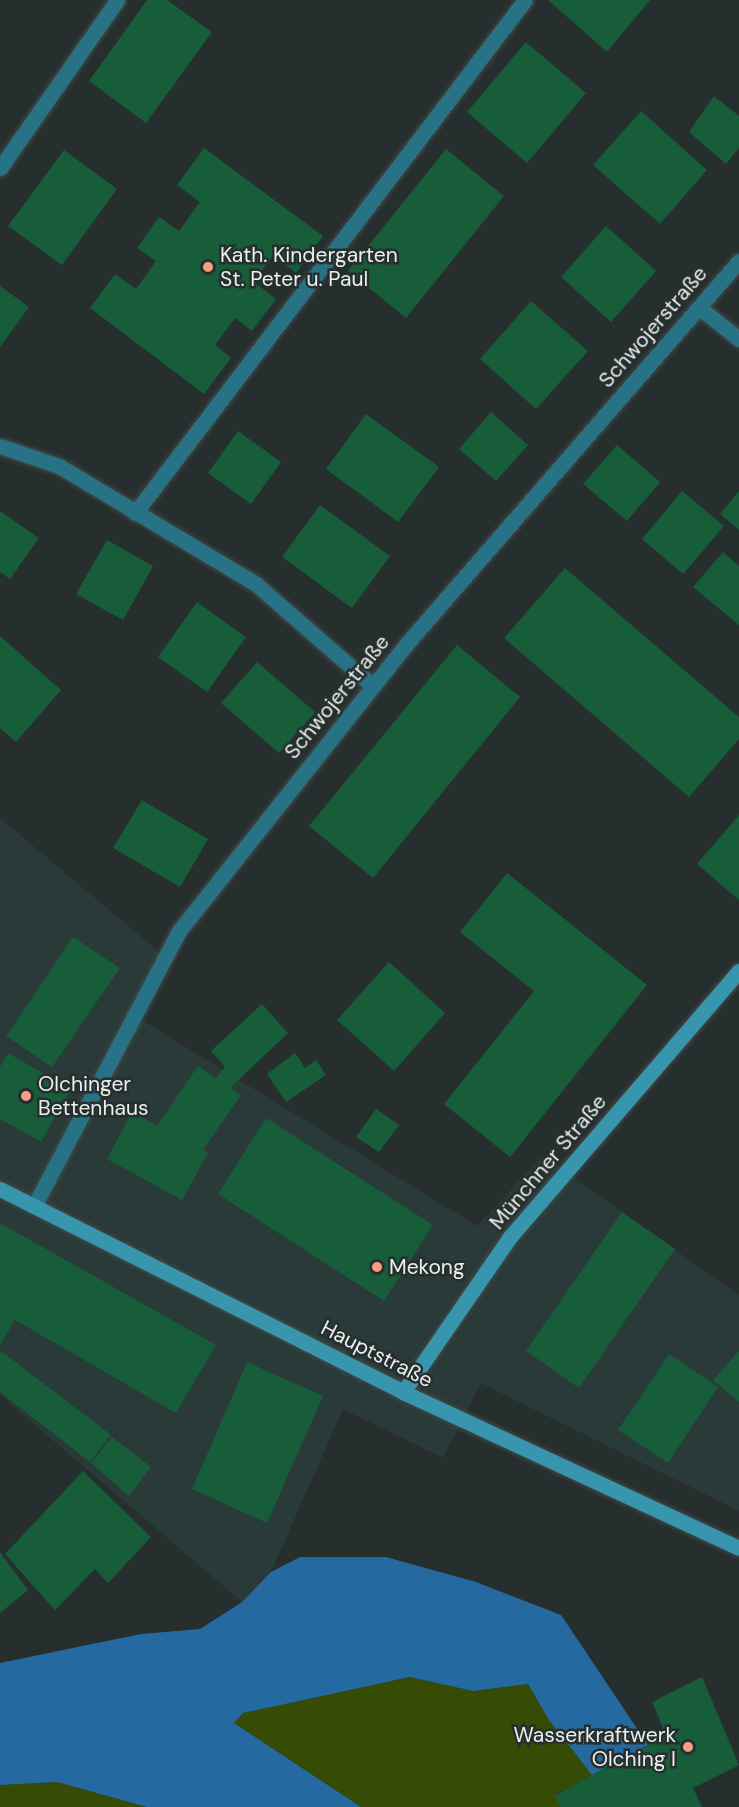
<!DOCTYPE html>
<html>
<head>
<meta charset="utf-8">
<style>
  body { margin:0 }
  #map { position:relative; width:739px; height:1807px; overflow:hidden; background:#262f2e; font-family:"DM Sans",sans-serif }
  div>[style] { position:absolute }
  .built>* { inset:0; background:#293a38 }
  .green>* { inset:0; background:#364c05 }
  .water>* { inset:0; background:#2569a1 }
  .building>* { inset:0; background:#175d3a }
  .roads { filter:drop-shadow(0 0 2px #414a49) drop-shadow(0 0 2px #414a49) }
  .lane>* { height:15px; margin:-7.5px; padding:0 7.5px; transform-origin:7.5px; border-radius:7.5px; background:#277285 }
  .street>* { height:15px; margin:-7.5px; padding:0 7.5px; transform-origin:7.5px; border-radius:7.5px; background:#277285 }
  .secondary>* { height:15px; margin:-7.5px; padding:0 7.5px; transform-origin:7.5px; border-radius:7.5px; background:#3796ae }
  .dots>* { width:16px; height:16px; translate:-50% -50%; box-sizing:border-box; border:3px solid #262f2e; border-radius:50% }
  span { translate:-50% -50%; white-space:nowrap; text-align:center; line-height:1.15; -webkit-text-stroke:5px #262f2e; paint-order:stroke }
  .poi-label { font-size:21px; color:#eaf0ef }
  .left { translate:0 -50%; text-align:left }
  .right { translate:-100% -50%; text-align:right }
  .street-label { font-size:21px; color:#eaf0ef }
</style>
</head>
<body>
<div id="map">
  <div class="built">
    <div style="clip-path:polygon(0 818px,170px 961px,140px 1019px,477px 1226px,543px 1156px,739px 1295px,739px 1511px,481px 1383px,443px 1458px,343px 1409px,271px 1572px,242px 1602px,0 1395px)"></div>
  </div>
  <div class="green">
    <div style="clip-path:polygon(410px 1677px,473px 1691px,528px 1684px,549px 1720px,592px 1775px,556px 1794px,560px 1807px,361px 1807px,234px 1723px,243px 1713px)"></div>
    <div style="clip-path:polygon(57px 1782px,147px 1807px,0 1807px,0 1785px)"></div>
  </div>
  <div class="water">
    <div style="clip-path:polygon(300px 1557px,386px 1557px,476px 1582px,561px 1615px,648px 1745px,592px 1775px,549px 1720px,528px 1684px,473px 1691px,410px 1677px,243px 1713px,234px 1723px,361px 1807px,147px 1807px,57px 1782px,0 1785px,0 1663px,141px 1634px,200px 1629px,242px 1602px,271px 1572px)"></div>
  </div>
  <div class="building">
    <div style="clip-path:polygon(147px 0,167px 0,212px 32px,146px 123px,89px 81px)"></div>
    <div style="clip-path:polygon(548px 0,650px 0,607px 52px)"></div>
    <div style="clip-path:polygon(526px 42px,586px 93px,527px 163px,467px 112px)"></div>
    <div style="clip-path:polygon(714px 96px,739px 116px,739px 148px,726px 164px,689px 132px)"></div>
    <div style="clip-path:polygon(641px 111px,707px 170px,660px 224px,593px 165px)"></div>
    <div style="clip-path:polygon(204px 148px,323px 236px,296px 273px,273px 255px,254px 282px,276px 299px,252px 331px,235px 318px,215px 345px,231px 358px,204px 394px,90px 308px,115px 274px,136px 289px,156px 261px,137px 248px,159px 217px,179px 231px,200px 202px,177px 185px)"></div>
    <div style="clip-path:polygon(446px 149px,504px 196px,406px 318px,348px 271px)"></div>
    <div style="clip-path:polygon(64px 150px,117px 189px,62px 265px,8px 226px)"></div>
    <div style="clip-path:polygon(606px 226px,656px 271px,611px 322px,561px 277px)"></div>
    <div style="clip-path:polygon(0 286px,29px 307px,0 347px)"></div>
    <div style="clip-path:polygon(531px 301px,588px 351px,536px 409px,480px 359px)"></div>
    <div style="clip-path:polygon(491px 412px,528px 445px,496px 481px,459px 449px)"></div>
    <div style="clip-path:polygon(366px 414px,439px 467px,398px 522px,326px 469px)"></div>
    <div style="clip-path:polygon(238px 431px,281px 462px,251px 504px,208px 473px)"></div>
    <div style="clip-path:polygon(617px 445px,660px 482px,627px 521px,583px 484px)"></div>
    <div style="clip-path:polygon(682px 491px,724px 526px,683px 574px,642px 539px)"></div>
    <div style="clip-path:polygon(739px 491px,739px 530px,720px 514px)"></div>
    <div style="clip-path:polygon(320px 505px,390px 556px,352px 608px,282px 557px)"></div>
    <div style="clip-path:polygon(0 511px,39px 538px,10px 579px,0 572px)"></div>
    <div style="clip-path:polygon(107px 540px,153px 566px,123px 620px,76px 594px)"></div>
    <div style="clip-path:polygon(723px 552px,739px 566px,739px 625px,693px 587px)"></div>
    <div style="clip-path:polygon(565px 568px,739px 717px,739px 739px,689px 797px,504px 638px)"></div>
    <div style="clip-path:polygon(197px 602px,246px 637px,207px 692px,158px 657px)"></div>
    <div style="clip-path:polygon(0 636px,61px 690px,16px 742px,0 728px)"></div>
    <div style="clip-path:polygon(457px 645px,520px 697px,373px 878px,309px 826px)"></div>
    <div style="clip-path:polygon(257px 662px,315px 712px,279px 753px,221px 703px)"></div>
    <div style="clip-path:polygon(142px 800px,208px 839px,180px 887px,113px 848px)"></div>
    <div style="clip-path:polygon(739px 815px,739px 900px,697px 864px)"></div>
    <div style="clip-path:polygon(507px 873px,647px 985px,510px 1157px,444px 1104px,534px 991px,460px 932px)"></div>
    <div style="clip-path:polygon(73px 937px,120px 968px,52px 1067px,6px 1036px)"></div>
    <div style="clip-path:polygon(389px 962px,445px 1013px,394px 1071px,337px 1020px)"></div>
    <div style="clip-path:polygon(262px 1004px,288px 1033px,230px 1088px,241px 1095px,203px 1150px,208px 1153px,182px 1200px,107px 1159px,132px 1112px,157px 1126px,198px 1066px,216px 1078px,225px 1067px,211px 1051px)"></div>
    <div style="clip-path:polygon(8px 1053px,71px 1089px,41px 1142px,0 1119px,0 1067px)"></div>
    <div style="clip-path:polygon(295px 1053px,305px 1068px,316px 1060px,326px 1075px,286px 1102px,267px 1074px)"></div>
    <div style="clip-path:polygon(376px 1109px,399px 1125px,379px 1152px,356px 1137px)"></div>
    <div style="clip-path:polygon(266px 1118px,433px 1225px,384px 1301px,218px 1194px)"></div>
    <div style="clip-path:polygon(622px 1212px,675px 1249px,579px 1388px,526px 1351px)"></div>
    <div style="clip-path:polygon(0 1223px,216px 1345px,176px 1413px,15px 1320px,0 1345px)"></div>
    <div style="clip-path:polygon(0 1350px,111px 1435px,90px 1462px,0 1392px)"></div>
    <div style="clip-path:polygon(739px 1351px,739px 1402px,713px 1380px)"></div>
    <div style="clip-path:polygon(669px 1354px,718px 1387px,668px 1463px,618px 1430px)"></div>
    <div style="clip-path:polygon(247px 1362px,323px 1396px,267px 1523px,192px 1489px)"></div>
    <div style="clip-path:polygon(112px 1437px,151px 1467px,129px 1496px,91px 1463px)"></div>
    <div style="clip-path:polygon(83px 1471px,151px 1537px,108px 1583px,95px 1569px,55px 1610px,5px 1554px)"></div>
    <div style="clip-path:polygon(0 1552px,28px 1590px,0 1613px)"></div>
    <div style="clip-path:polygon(702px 1677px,739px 1765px,693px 1788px,702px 1807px,560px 1807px,555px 1795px,666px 1735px,652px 1702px)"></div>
  </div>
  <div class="roads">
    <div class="lane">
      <div style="left:700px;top:308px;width:50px;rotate:38.5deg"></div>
      <div style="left:135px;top:513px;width:644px;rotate:-52.76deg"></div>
    </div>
    <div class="street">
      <div style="left:0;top:168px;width:205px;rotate:-55.1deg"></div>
      <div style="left:0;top:446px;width:62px;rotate:18.7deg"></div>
      <div style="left:59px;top:466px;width:230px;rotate:30.9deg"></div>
      <div style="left:256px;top:584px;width:155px;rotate:41.1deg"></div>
      <div style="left:34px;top:1206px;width:311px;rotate:-62.2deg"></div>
      <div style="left:179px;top:931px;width:370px;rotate:-51.6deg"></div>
      <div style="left:409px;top:641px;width:503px;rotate:-49.03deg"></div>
    </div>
    <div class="secondary">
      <div style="left:0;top:1189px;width:451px;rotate:26.7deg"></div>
      <div style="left:403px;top:1392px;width:370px;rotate:24.9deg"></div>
      <div style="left:403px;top:1392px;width:188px;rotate:-55.4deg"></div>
      <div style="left:510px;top:1237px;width:351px;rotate:-49.3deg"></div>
    </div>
  </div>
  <div class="dots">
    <div style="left:208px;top:267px;background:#f49e87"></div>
    <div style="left:26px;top:1096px;background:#f49e87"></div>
    <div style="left:377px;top:1267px;background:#f49e87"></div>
    <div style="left:688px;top:1747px;background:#f49e87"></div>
  </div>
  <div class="poi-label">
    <span class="left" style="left:220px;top:267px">Kath. Kindergarten<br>St. Peter u. Paul</span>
    <span class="left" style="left:38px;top:1096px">Olchinger<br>Bettenhaus</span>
    <span class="left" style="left:389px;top:1267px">Mekong</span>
    <span class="right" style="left:676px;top:1747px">Wasserkraftwerk<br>Olching I</span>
  </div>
  <div class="street-label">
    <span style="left:653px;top:327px;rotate:-49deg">Schwojerstraße</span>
    <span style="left:337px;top:697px;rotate:-51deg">Schwojerstraße</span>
    <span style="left:548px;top:1162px;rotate:-50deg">Münchner Straße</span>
    <span style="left:377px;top:1354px;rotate:27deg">Hauptstraße</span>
  </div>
</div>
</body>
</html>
